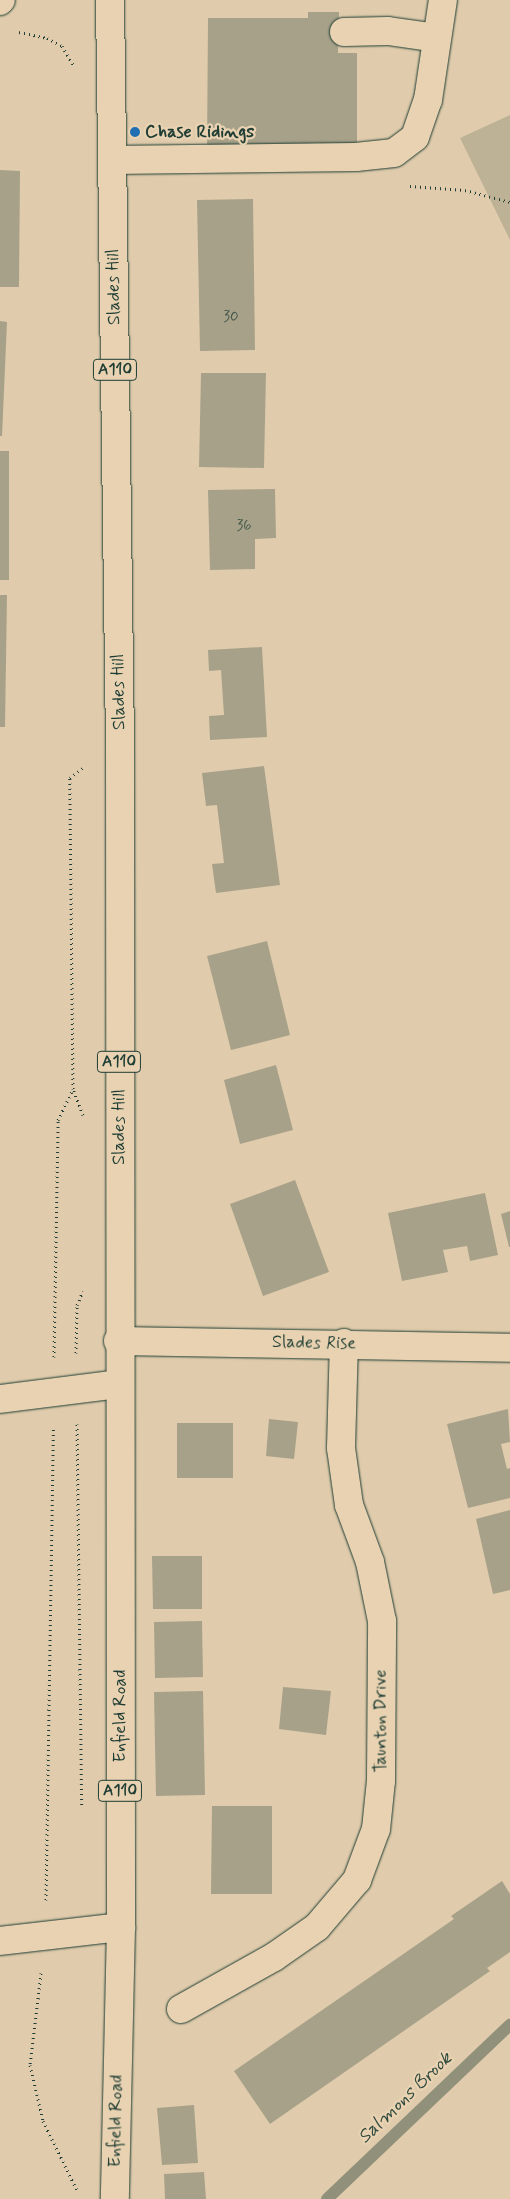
<!DOCTYPE html>
<html>
<head>
<meta charset="utf-8">
<style>
  body { margin:0 }
  #map { position:relative; width:510px; height:2199px; overflow:hidden; background:#e0ccac; font-family:Mynerve,sans-serif }
  div>[style] { position:absolute }
  .green>* { inset:0; background:#bdb296 }
  .stream>* { height:12px; margin:-6px; padding:0 6px; transform-origin:6px; border-radius:6px; background:#91917b }
  .building>* { inset:0; background:#a7a189 }
  .path>* { height:3px; margin-top:-1.5px; transform-origin:0; background:repeating-linear-gradient(90deg,#1f3d34 0 1px,transparent 0 5px) }
  .roads { filter:drop-shadow(0 0 1px #1f3d34) drop-shadow(0 0 1px #1f3d34) }
  .minor>* { height:28px; margin:-14px; padding:0 14px; transform-origin:14px; border-radius:14px; background:#e8d2b1 }
  .major>* { height:28px; margin:-14px; padding:0 14px; transform-origin:14px; border-radius:14px; background:#e8d2b1 }
  .dots>* { width:14px; height:14px; translate:-50% -50%; box-sizing:border-box; border:2px solid #e8d2b1; border-radius:50% }
  span { translate:-50% -50%; white-space:nowrap; text-align:center; line-height:1.15; -webkit-text-stroke:4.5px #e8d2b1; paint-order:stroke }
  .number-label { font-size:15px; color:#415649 }
  .number-label span { -webkit-text-stroke-width:0 }
  .shield-label span { padding:1px 4px; background:#e8d2b1; border:1px solid; border-radius:4px; -webkit-text-stroke-width:0 }
  .shield-label { font-size:16px; color:#1f3d34; font-weight:700 }
  .poi-label { font-size:18px; color:#1f3d34; font-weight:700 }
  .left { translate:0 -50%; text-align:left }
  .street-label { font-size:18px; color:#1f3d34 }
  .water-label { font-size:19px; color:#304a3f; font-style:italic }
</style>
</head>
<body>
<div id="map">
  <div class="green">
    <div style="clip-path:polygon(510px 115px,510px 240px,460px 138px)"></div>
  </div>
  <div class="stream">
    <div style="left:327px;top:2199px;width:253px;rotate:-43.6deg"></div>
  </div>
  <div class="building">
    <div style="clip-path:polygon(308px 12px,339px 12px,338px 53px,357px 53px,357px 143px,312px 143px,312px 153px,207px 153px,208px 18px,308px 18px)"></div>
    <div style="clip-path:polygon(0 170px,20px 171px,19px 287px,0 287px)"></div>
    <div style="clip-path:polygon(253px 199px,255px 350px,200px 351px,197px 200px)"></div>
    <div style="clip-path:polygon(0 321px,7px 322px,2px 436px,0 436px)"></div>
    <div style="clip-path:polygon(201px 373px,266px 373px,264px 468px,199px 467px)"></div>
    <div style="clip-path:polygon(0 451px,9px 451px,9px 580px,0 580px)"></div>
    <div style="clip-path:polygon(275px 489px,276px 538px,255px 539px,255px 569px,210px 570px,208px 490px)"></div>
    <div style="clip-path:polygon(0 595px,7px 595px,5px 727px,0 727px)"></div>
    <div style="clip-path:polygon(262px 647px,267px 737px,210px 740px,209px 716px,224px 715px,221px 670px,209px 671px,208px 650px)"></div>
    <div style="clip-path:polygon(264px 766px,280px 885px,216px 893px,212px 864px,224px 863px,217px 805px,206px 806px,202px 773px)"></div>
    <div style="clip-path:polygon(267px 941px,290px 1035px,231px 1050px,207px 956px)"></div>
    <div style="clip-path:polygon(276px 1065px,293px 1130px,240px 1144px,224px 1080px)"></div>
    <div style="clip-path:polygon(295px 1180px,329px 1272px,263px 1296px,230px 1204px)"></div>
    <div style="clip-path:polygon(485px 1193px,498px 1255px,470px 1261px,467px 1246px,443px 1250px,448px 1272px,402px 1281px,388px 1213px)"></div>
    <div style="clip-path:polygon(510px 1211px,510px 1247px,509px 1247px,501px 1214px)"></div>
    <div style="clip-path:polygon(508px 1409px,510px 1442px,501px 1444px,507px 1469px,510px 1468px,510px 1498px,468px 1508px,447px 1424px)"></div>
    <div style="clip-path:polygon(269px 1419px,298px 1422px,294px 1459px,266px 1456px)"></div>
    <div style="clip-path:polygon(177px 1423px,233px 1423px,233px 1478px,177px 1478px)"></div>
    <div style="clip-path:polygon(510px 1510px,510px 1590px,493px 1594px,476px 1519px)"></div>
    <div style="clip-path:polygon(152px 1556px,202px 1556px,202px 1609px,153px 1609px)"></div>
    <div style="clip-path:polygon(202px 1621px,203px 1677px,155px 1678px,154px 1622px)"></div>
    <div style="clip-path:polygon(283px 1687px,331px 1691px,326px 1735px,279px 1729px)"></div>
    <div style="clip-path:polygon(203px 1691px,205px 1795px,156px 1796px,154px 1692px)"></div>
    <div style="clip-path:polygon(212px 1806px,272px 1806px,272px 1894px,211px 1894px)"></div>
    <div style="clip-path:polygon(502px 1881px,510px 1894px,510px 1952px,487px 1968px,490px 1971px,270px 2124px,234px 2071px,454px 1919px,451px 1916px)"></div>
    <div style="clip-path:polygon(194px 2105px,198px 2163px,162px 2165px,157px 2108px)"></div>
    <div style="clip-path:polygon(204px 2172px,206px 2199px,165px 2199px,164px 2174px)"></div>
  </div>
  <div class="path">
    <div style="left:19px;top:32px;width:29px;rotate:12deg"></div>
    <div style="left:47px;top:38px;width:17px;rotate:28deg"></div>
    <div style="left:62px;top:46px;width:23px;rotate:59deg"></div>
    <div style="left:410px;top:186px;width:55px;rotate:4.2deg"></div>
    <div style="left:465px;top:190px;width:47px;rotate:14.9deg"></div>
    <div style="left:83px;top:1115px;width:28px;rotate:-111deg"></div>
    <div style="left:73px;top:1089px;width:311px;rotate:-90.6deg"></div>
    <div style="left:70px;top:778px;width:16px;rotate:-38deg"></div>
    <div style="left:76px;top:1353px;width:48px;rotate:-88.8deg"></div>
    <div style="left:77px;top:1305px;width:15px;rotate:-67deg"></div>
    <div style="left:54px;top:1357px;width:237px;rotate:-89deg"></div>
    <div style="left:58px;top:1120px;width:34px;rotate:-64deg"></div>
    <div style="left:77px;top:1424px;width:384px;rotate:89.3deg"></div>
    <div style="left:46px;top:1900px;width:471px;rotate:-89.1deg"></div>
    <div style="left:41px;top:1973px;width:93px;rotate:96.8deg"></div>
    <div style="left:30px;top:2065px;width:57px;rotate:76.9deg"></div>
    <div style="left:43px;top:2121px;width:79px;rotate:63.8deg"></div>
  </div>
  <div class="roads">
    <div class="minor">
      <div style="left:0;top:1px;width:1px;rotate:-45deg"></div>
      <div style="left:344px;top:32px;width:44px;rotate:-1.3deg"></div>
      <div style="left:388px;top:31px;width:49px;rotate:8.1deg"></div>
      <div style="left:112px;top:160px;width:244px;rotate:-0.7deg"></div>
      <div style="left:356px;top:157px;width:38px;rotate:-6deg"></div>
      <div style="left:394px;top:153px;width:26px;rotate:-37deg"></div>
      <div style="left:415px;top:137px;width:39px;rotate:-71deg"></div>
      <div style="left:428px;top:100px;width:101px;rotate:-81.5deg"></div>
      <div style="left:118px;top:1341px;width:392px;rotate:1deg"></div>
      <div style="left:0;top:1399px;width:119px;rotate:-7.2deg"></div>
      <div style="left:0;top:1941px;width:122px;rotate:-6.6deg"></div>
      <div style="left:181px;top:2009px;width:107px;rotate:-29.2deg"></div>
      <div style="left:274px;top:1957px;width:52px;rotate:-34.9deg"></div>
      <div style="left:317px;top:1927px;width:62px;rotate:-49.6deg"></div>
      <div style="left:357px;top:1880px;width:54px;rotate:-69.6deg"></div>
      <div style="left:376px;top:1829px;width:48px;rotate:-84.1deg"></div>
      <div style="left:381px;top:1781px;width:160px;rotate:-89.6deg"></div>
      <div style="left:382px;top:1621px;width:60px;rotate:-101.5deg"></div>
      <div style="left:370px;top:1562px;width:61px;rotate:-110.2deg"></div>
      <div style="left:349px;top:1505px;width:58px;rotate:-98deg"></div>
      <div style="left:341px;top:1448px;width:105px;rotate:-88.4deg"></div>
    </div>
    <div class="major">
      <div style="left:110px;top:0;width:741px;rotate:89.23deg"></div>
      <div style="left:120px;top:741px;width:1186px;rotate:89.95deg"></div>
      <div style="left:121px;top:1927px;width:272px;rotate:91.3deg"></div>
    </div>
  </div>
  <div class="dots">
    <div style="left:135px;top:132px;background:#1f6fb2"></div>
  </div>
  <div class="number-label">
    <span style="left:231px;top:318px">30</span>
    <span style="left:244px;top:527px">36</span>
  </div>
  <div class="shield-label">
    <span style="left:115px;top:370px">A110</span>
    <span style="left:119px;top:1062px">A110</span>
    <span style="left:120px;top:1791px">A110</span>
  </div>
  <div class="poi-label">
    <span class="left" style="left:145px;top:132px">Chase Ridings</span>
  </div>
  <div class="street-label">
    <span style="left:114px;top:287px;rotate:-91deg">Slades Hill</span>
    <span style="left:119px;top:692px;rotate:-91deg">Slades Hill</span>
    <span style="left:119px;top:1127px;rotate:-90deg">Slades Hill</span>
    <span style="left:314px;top:1343px;rotate:1deg">Slades Rise</span>
    <span style="left:120px;top:1716px;rotate:-90deg">Enfield Road</span>
    <span style="left:381px;top:1721px;rotate:-90deg">Taunton Drive</span>
    <span style="left:116px;top:2121px;rotate:-89deg">Enfield Road</span>
  </div>
  <div class="water-label">
    <span style="left:405px;top:2098px;rotate:-44deg">Salmons Brook</span>
  </div>
</div>
</body>
</html>
